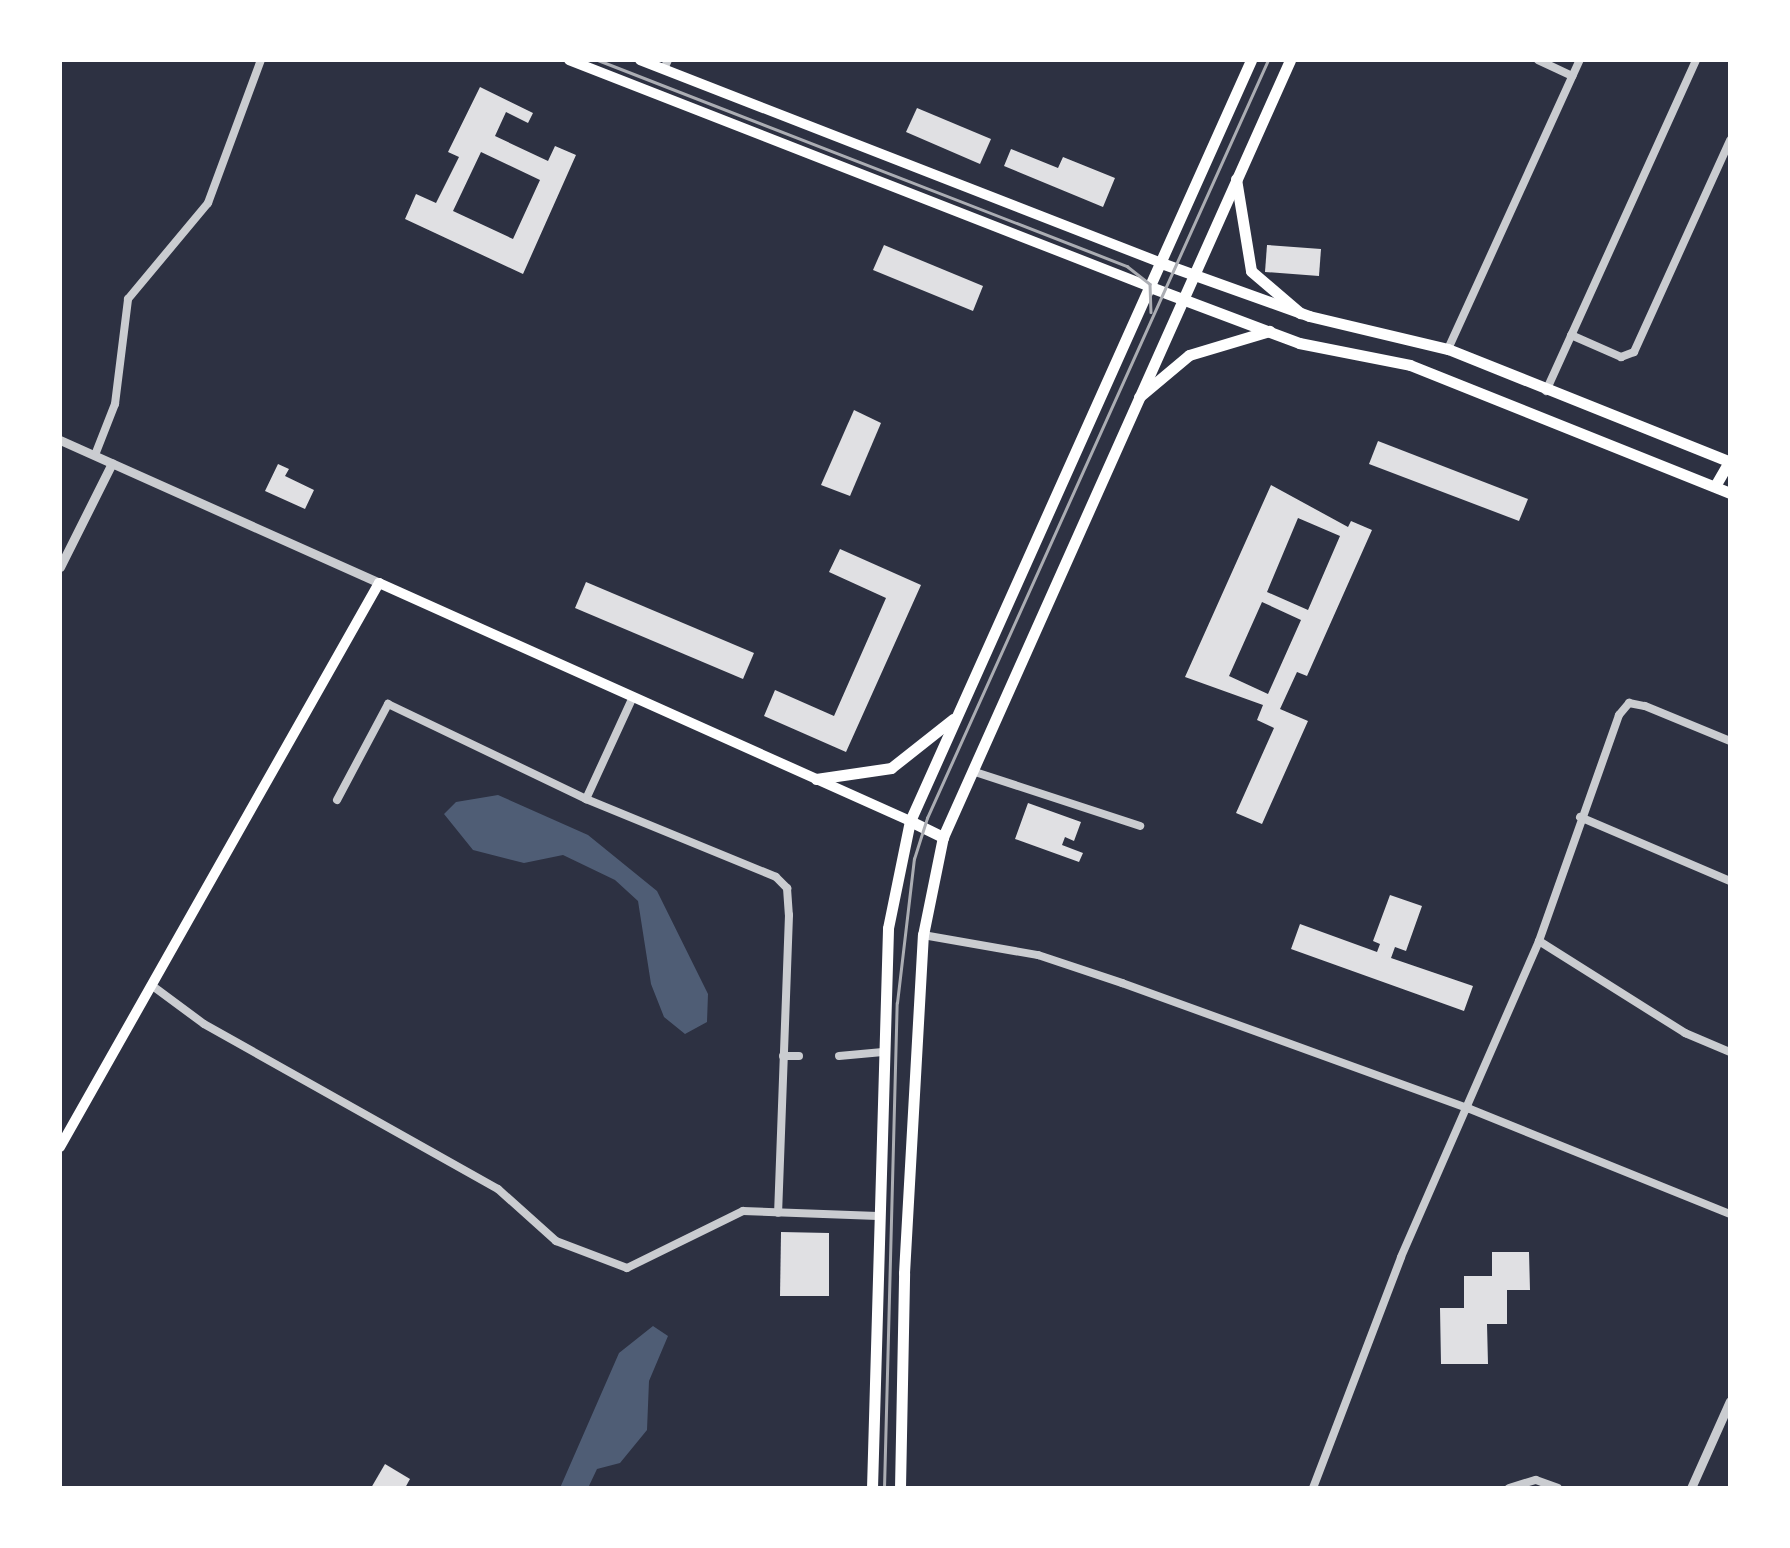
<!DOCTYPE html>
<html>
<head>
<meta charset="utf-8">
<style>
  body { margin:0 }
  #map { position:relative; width:1790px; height:1548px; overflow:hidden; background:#2d3142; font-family:Raleway,sans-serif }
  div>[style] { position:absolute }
  .water>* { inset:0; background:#4f5d75 }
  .building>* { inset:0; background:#e0e0e3 }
  .minor>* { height:8px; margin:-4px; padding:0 4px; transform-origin:4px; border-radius:4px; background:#caccd0 }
  .tertiary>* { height:9px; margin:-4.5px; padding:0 4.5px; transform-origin:4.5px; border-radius:4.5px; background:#caccd0 }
  .secondary>* { height:10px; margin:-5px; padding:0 5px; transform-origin:5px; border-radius:5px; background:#fff }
  .primary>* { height:11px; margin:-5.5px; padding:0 5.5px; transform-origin:5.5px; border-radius:5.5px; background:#fff }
  .tram>* { height:2.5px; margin:-1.25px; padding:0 1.25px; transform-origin:1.25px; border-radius:1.25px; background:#abadb3 }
  span { translate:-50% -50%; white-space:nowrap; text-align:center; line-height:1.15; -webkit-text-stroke:10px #fff; paint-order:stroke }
  .frame { position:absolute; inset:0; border:62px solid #fff; pointer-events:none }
</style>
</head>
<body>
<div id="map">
  <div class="water">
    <div style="clip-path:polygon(498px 795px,588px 835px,657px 891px,708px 994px,707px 1022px,685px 1034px,664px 1017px,651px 984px,638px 901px,615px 880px,563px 855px,524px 863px,473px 850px,444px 814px,456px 802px)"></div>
    <div style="clip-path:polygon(653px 1326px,668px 1336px,649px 1381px,647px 1430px,620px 1463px,597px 1469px,588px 1488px,560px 1488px,619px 1353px)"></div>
  </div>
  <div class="building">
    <div style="clip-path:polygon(evenodd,480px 87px,533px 113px,528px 123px,506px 112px,495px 136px,548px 161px,555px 146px,576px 155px,523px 274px,405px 219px,416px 194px,436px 203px,459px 157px,448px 152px,480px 87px,481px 152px,540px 180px,513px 239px,453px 211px,481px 152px)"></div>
    <div style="clip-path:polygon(917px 108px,991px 139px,980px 164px,906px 132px)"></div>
    <div style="clip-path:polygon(1011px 149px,1058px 168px,1063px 157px,1115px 178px,1103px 207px,1004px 166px)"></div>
    <div style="clip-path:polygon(884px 245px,983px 286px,973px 311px,873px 270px)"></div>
    <div style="clip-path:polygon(1267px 245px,1321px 249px,1319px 276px,1265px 272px)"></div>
    <div style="clip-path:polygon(854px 410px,881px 423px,850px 496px,821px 485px)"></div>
    <div style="clip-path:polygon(1378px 441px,1528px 499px,1519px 521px,1369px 464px)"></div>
    <div style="clip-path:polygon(278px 464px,289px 469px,285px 476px,314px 490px,305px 509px,265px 491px)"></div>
    <div style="clip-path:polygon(evenodd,1271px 485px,1348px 527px,1351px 521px,1372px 530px,1307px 676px,1297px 672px,1280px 709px,1308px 721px,1262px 824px,1236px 813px,1274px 728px,1257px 720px,1263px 705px,1185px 677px,1271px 485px,1298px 518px,1340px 536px,1308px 610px,1267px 592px,1298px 518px,1271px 485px,1262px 602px,1301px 620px,1268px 694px,1229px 676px,1262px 602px)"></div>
    <div style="clip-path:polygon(840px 549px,921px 585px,846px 752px,764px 716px,775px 690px,834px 716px,886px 598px,829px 572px)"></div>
    <div style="clip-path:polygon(586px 582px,754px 653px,743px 679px,575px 608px)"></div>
    <div style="clip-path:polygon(1028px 803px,1081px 822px,1074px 841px,1065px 837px,1062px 845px,1083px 853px,1079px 862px,1015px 839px)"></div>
    <div style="clip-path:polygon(1390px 895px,1422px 906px,1406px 951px,1395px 947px,1391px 958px,1473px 986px,1464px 1011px,1291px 949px,1300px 924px,1377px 952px,1380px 944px,1373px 941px)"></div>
    <div style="clip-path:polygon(781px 1232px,829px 1233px,829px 1296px,780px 1296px)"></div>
    <div style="clip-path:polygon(1492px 1252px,1529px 1252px,1530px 1290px,1507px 1290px,1507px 1324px,1487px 1324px,1488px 1364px,1441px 1364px,1440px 1308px,1464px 1308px,1464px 1276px,1492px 1276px)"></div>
    <div style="clip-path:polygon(385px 1464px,410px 1479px,405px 1488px,371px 1488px)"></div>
  </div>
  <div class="minor">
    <div style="left:1538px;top:60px;width:38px;rotate:25deg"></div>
    <div style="left:664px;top:69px;width:10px;rotate:-66deg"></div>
    <div style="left:1571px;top:335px;width:55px;rotate:23.7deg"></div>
    <div style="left:1621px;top:357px;width:14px;rotate:-21deg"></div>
    <div style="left:1634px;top:352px;width:233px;rotate:-65.6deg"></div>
    <div style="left:1448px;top:349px;width:318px;rotate:-65.5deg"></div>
    <div style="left:1546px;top:391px;width:363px;rotate:-65.6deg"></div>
    <div style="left:95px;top:455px;width:55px;rotate:-68.6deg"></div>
    <div style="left:115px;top:404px;width:106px;rotate:-82.9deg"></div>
    <div style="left:128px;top:299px;width:125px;rotate:-50.2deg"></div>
    <div style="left:208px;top:203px;width:153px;rotate:-69.7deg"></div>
    <div style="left:972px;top:771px;width:177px;rotate:18.1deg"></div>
    <div style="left:586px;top:799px;width:112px;rotate:-65.3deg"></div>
    <div style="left:337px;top:800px;width:109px;rotate:-62deg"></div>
    <div style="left:388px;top:704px;width:220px;rotate:25.6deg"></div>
    <div style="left:586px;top:799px;width:205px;rotate:22.3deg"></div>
    <div style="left:776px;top:877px;width:16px;rotate:45deg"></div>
    <div style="left:787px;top:888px;width:27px;rotate:86deg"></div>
    <div style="left:789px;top:915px;width:298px;rotate:92.1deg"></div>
    <div style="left:1580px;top:817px;width:163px;rotate:23.1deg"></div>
    <div style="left:923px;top:935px;width:117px;rotate:9.9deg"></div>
    <div style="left:1038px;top:955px;width:89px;rotate:18.4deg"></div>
    <div style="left:1122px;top:983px;width:370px;rotate:19.9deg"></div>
    <div style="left:1470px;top:1109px;width:280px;rotate:22deg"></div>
    <div style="left:1539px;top:941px;width:173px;rotate:32.2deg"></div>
    <div style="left:1685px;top:1033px;width:49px;rotate:22.9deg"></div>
    <div style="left:154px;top:987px;width:62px;rotate:36.5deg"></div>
    <div style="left:204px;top:1024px;width:337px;rotate:29.3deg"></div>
    <div style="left:498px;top:1189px;width:78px;rotate:41.9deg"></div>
    <div style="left:556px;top:1241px;width:76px;rotate:20.8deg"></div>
    <div style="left:627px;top:1268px;width:129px;rotate:-26.2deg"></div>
    <div style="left:743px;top:1211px;width:135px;rotate:2.1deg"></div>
    <div style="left:783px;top:1056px;width:16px"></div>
    <div style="left:839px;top:1056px;width:44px;rotate:-5.2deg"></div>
    <div style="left:1313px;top:1488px;width:247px;rotate:-69.1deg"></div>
    <div style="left:1401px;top:1257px;width:345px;rotate:-66.4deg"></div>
    <div style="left:1539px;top:941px;width:240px;rotate:-70.5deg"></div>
    <div style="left:1619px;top:715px;width:16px;rotate:-50deg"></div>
    <div style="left:1629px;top:703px;width:16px;rotate:11deg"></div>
    <div style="left:1645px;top:706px;width:92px;rotate:22.4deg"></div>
    <div style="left:1509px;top:1488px;width:28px;rotate:-17deg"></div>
    <div style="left:1536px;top:1480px;width:23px;rotate:20deg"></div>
  </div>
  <div class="tertiary">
    <div style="left:60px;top:440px;width:350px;rotate:24.1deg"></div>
    <div style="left:60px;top:567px;width:116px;rotate:-63.4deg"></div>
    <div style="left:1691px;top:1488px;width:95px;rotate:-65.9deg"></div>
  </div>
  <div class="secondary">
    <div style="left:569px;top:60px;width:627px;rotate:21.33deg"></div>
    <div style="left:640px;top:60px;width:562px;rotate:21.27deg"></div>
    <div style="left:60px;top:1147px;width:648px;rotate:-60.51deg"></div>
    <div style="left:379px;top:583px;width:582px;rotate:24.14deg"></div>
  </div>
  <div class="primary">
    <div style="left:1236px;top:179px;width:93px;rotate:80.7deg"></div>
    <div style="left:1251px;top:271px;width:65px;rotate:40.6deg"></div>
    <div style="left:1164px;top:264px;width:154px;rotate:19.7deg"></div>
    <div style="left:1309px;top:316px;width:143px;rotate:13.4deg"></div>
    <div style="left:1448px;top:349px;width:304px;rotate:21.8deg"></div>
    <div style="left:1153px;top:288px;width:156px;rotate:20.6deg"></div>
    <div style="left:1299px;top:343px;width:113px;rotate:11.2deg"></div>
    <div style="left:1410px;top:365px;width:345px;rotate:21.8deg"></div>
    <div style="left:1139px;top:397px;width:65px;rotate:-40deg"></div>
    <div style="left:1189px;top:355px;width:84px;rotate:-16.7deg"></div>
    <div style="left:1715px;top:486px;width:28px;rotate:-60deg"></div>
    <div style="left:816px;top:779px;width:76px;rotate:-8.3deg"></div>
    <div style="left:891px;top:768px;width:79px;rotate:-38.3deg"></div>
    <div style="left:910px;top:821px;width:37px;rotate:26deg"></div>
    <div style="left:872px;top:1488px;width:560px;rotate:-88.36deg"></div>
    <div style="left:888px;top:928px;width:109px;rotate:-78.4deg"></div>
    <div style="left:910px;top:821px;width:834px;rotate:-65.86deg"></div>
    <div style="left:900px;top:1488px;width:215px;rotate:-88.9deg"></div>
    <div style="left:904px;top:1273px;width:339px;rotate:-86.8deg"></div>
    <div style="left:923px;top:935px;width:100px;rotate:-78.5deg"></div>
    <div style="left:943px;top:837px;width:851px;rotate:-65.93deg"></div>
  </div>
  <div class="tram">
    <div style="left:598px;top:60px;width:568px;rotate:21.28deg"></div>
    <div style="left:1127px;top:266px;width:29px;rotate:38deg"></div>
    <div style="left:1150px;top:284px;width:28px;rotate:88deg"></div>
    <div style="left:884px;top:1488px;width:485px;rotate:-88.5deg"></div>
    <div style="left:897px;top:1003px;width:145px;rotate:-83.3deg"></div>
    <div style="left:914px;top:859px;width:43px;rotate:-72.4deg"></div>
    <div style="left:927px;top:818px;width:831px;rotate:-65.78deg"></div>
  </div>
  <div class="frame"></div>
</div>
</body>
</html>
